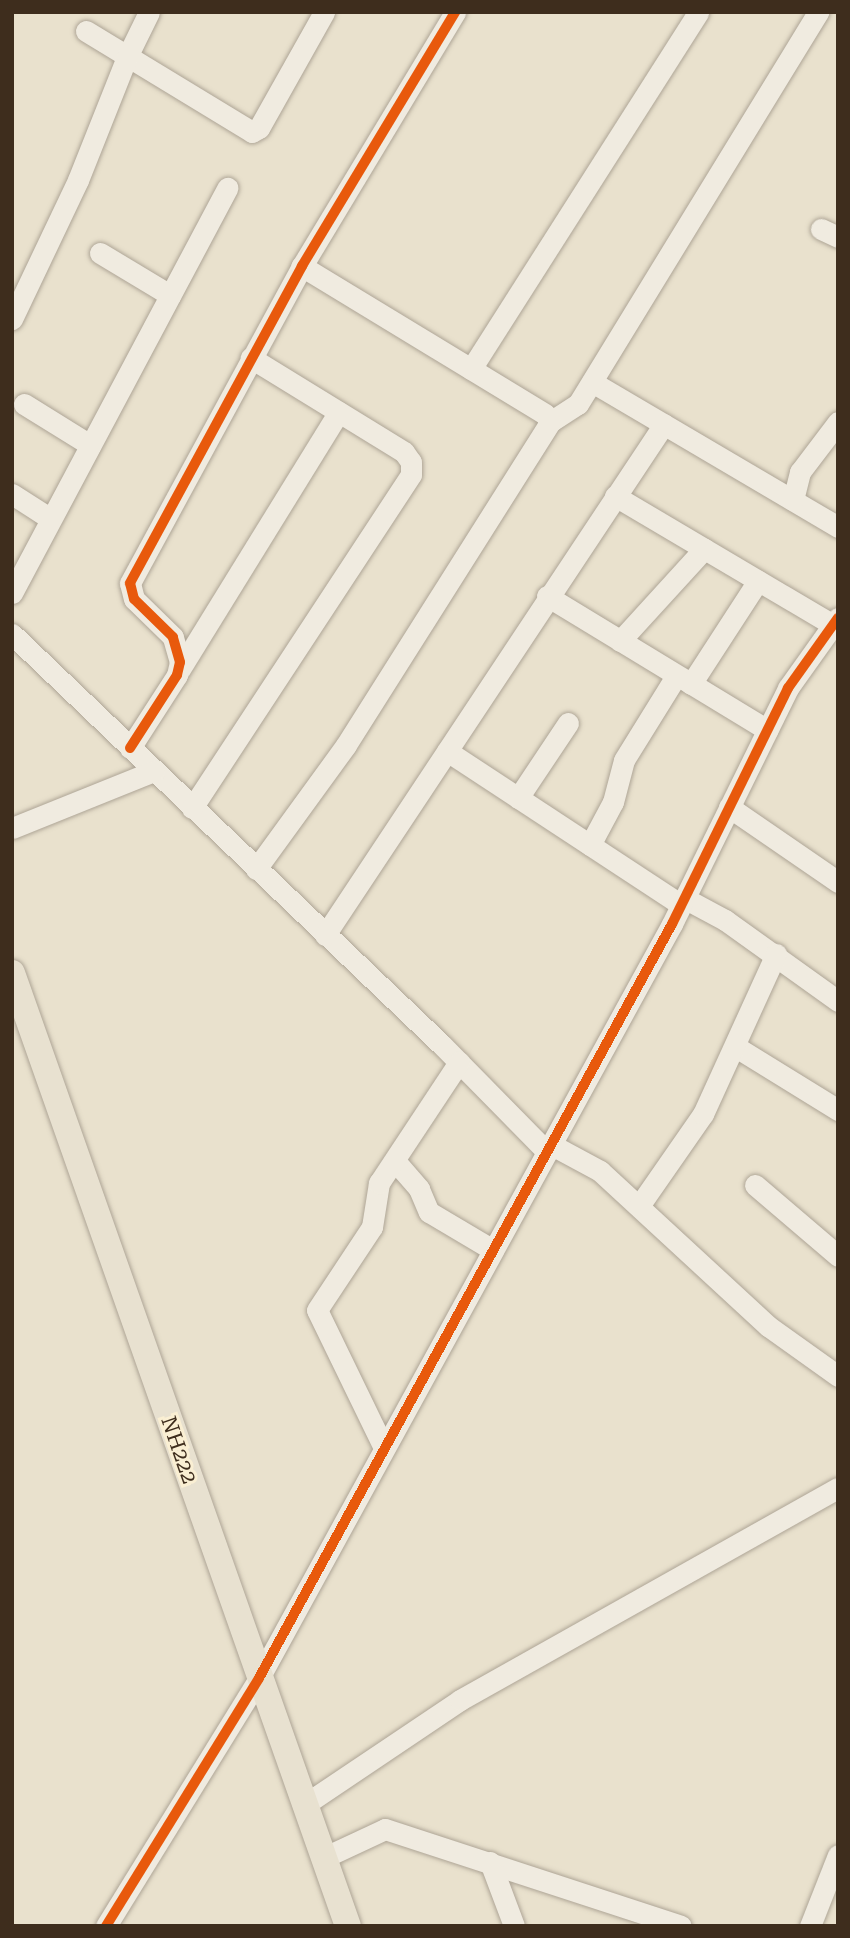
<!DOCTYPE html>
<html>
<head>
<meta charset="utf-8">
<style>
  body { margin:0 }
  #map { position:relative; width:850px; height:1938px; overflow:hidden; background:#e9e1cd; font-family:"Roboto Serif",serif }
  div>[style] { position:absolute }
  .roads { filter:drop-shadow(0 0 2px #aea596) drop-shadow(0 0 2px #aea596) }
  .minor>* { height:21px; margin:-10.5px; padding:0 10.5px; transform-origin:10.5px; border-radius:10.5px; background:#f0ebe0 }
  .major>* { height:26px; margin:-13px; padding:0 13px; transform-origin:13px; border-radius:13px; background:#e8e1d0 }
  .cycleway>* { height:10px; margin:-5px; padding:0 5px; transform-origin:5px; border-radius:5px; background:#e8590c }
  span { translate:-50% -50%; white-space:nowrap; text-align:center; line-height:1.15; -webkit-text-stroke:6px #faefd3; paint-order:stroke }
  .street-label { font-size:21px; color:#3e2d1d }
  .frame { position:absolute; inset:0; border:14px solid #3e2d1d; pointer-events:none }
</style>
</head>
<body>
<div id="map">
  <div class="roads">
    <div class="minor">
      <div style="left:86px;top:31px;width:194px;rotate:31.3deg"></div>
      <div style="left:252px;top:132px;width:8px;rotate:-30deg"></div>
      <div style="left:259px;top:128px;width:133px;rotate:-60.7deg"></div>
      <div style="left:821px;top:229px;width:19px;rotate:25deg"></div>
      <div style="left:100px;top:253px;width:82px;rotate:31deg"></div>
      <div style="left:12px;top:319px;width:154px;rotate:-64.6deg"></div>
      <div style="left:78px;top:180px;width:132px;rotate:-68.3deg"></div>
      <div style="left:127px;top:57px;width:50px;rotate:-63.9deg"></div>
      <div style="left:471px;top:369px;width:423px;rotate:-57.5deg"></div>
      <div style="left:592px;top:382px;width:286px;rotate:30.5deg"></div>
      <div style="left:24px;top:404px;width:78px;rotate:31.8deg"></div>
      <div style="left:550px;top:422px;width:33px;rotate:-33deg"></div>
      <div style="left:578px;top:404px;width:460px;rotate:-58.5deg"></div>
      <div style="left:12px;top:494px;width:46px;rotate:32.7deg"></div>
      <div style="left:615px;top:496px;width:253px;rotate:30.6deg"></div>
      <div style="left:793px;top:500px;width:29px;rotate:-76deg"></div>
      <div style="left:800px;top:472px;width:63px;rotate:-52.8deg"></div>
      <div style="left:12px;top:593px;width:459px;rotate:-62deg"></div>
      <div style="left:547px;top:596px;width:258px;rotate:31.3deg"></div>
      <div style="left:12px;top:634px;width:595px;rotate:43.71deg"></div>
      <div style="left:442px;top:1045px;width:150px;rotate:45.5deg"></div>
      <div style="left:620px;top:641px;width:125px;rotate:-47.6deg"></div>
      <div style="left:180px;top:669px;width:302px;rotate:-58.3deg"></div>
      <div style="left:691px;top:684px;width:123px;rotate:-57deg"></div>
      <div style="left:130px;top:748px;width:87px;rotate:-57.2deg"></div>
      <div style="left:177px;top:675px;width:13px;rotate:-77deg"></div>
      <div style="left:180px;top:662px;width:26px;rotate:-106deg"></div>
      <div style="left:173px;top:637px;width:54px;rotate:-135.7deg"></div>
      <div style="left:134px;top:599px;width:16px;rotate:-104deg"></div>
      <div style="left:130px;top:583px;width:361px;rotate:-61.5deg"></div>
      <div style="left:302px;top:266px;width:297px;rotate:-58.9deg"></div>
      <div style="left:447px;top:751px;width:280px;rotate:33.3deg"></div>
      <div style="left:518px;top:798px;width:90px;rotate:-56.3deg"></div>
      <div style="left:729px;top:807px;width:132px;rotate:34.5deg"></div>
      <div style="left:192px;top:808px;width:399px;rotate:-56.7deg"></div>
      <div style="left:411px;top:474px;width:12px;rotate:-90deg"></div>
      <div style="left:411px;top:462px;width:12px;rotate:-125deg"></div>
      <div style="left:404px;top:452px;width:180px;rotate:-148.4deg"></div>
      <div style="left:12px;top:828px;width:153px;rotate:-21.9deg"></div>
      <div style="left:590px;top:845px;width:49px;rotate:-61.9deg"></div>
      <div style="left:613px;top:802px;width:43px;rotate:-75.3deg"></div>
      <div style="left:624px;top:760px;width:99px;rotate:-58.2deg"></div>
      <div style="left:256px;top:869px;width:153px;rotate:-54deg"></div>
      <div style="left:346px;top:745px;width:382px;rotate:-57.7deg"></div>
      <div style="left:550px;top:422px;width:9px;rotate:-122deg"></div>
      <div style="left:545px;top:414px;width:285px;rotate:-148.7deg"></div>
      <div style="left:684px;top:898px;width:47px;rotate:28.2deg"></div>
      <div style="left:725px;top:920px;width:139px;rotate:35.6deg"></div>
      <div style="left:325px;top:935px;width:613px;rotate:-56.44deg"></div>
      <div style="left:736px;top:1047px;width:120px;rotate:31.7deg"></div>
      <div style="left:550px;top:1144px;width:57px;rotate:28.4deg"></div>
      <div style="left:600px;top:1171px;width:229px;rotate:42.7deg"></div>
      <div style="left:768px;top:1326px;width:86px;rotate:35.5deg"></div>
      <div style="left:395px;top:1161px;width:37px;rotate:49deg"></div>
      <div style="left:419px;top:1189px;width:25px;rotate:67deg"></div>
      <div style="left:429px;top:1212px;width:74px;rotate:30.7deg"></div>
      <div style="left:755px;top:1185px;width:109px;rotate:40.5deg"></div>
      <div style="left:639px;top:1206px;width:112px;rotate:-55.2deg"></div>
      <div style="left:703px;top:1114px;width:176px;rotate:-65.5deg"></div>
      <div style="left:384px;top:1448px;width:153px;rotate:-115.9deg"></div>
      <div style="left:317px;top:1310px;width:100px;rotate:-56.5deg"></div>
      <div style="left:372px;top:1227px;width:45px;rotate:-81deg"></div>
      <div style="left:379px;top:1183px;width:145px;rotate:-56.5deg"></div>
      <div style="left:304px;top:1805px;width:188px;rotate:-33.9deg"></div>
      <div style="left:460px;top:1700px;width:433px;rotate:-29.3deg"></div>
      <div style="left:323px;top:1858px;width:68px;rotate:-25.1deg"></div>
      <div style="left:385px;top:1829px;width:311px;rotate:18.1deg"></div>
      <div style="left:490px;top:1862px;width:68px;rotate:69.4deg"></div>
      <div style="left:106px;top:1926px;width:291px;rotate:-58.3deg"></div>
      <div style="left:259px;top:1678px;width:860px;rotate:-61.29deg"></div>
      <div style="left:672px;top:924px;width:263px;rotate:-63.8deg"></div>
      <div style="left:788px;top:688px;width:86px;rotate:-54.5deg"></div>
      <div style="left:810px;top:1926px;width:76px;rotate:-68.5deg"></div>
    </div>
    <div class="major">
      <div style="left:12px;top:973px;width:1010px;rotate:70.58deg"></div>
    </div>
  </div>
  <div class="cycleway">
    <div style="left:130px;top:748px;width:87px;rotate:-57.2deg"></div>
    <div style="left:177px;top:675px;width:13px;rotate:-77deg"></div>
    <div style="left:180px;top:662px;width:26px;rotate:-106deg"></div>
    <div style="left:173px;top:637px;width:54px;rotate:-135.7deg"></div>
    <div style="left:134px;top:599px;width:16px;rotate:-104deg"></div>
    <div style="left:130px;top:583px;width:361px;rotate:-61.5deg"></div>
    <div style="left:302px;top:266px;width:297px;rotate:-58.9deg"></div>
    <div style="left:106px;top:1926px;width:291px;rotate:-58.3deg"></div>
    <div style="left:259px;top:1678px;width:860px;rotate:-61.29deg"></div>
    <div style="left:672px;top:924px;width:263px;rotate:-63.8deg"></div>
    <div style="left:788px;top:688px;width:86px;rotate:-54.5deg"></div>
  </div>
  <div class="street-label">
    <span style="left:179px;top:1450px;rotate:71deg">NH222</span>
  </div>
  <div class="frame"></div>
</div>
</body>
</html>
